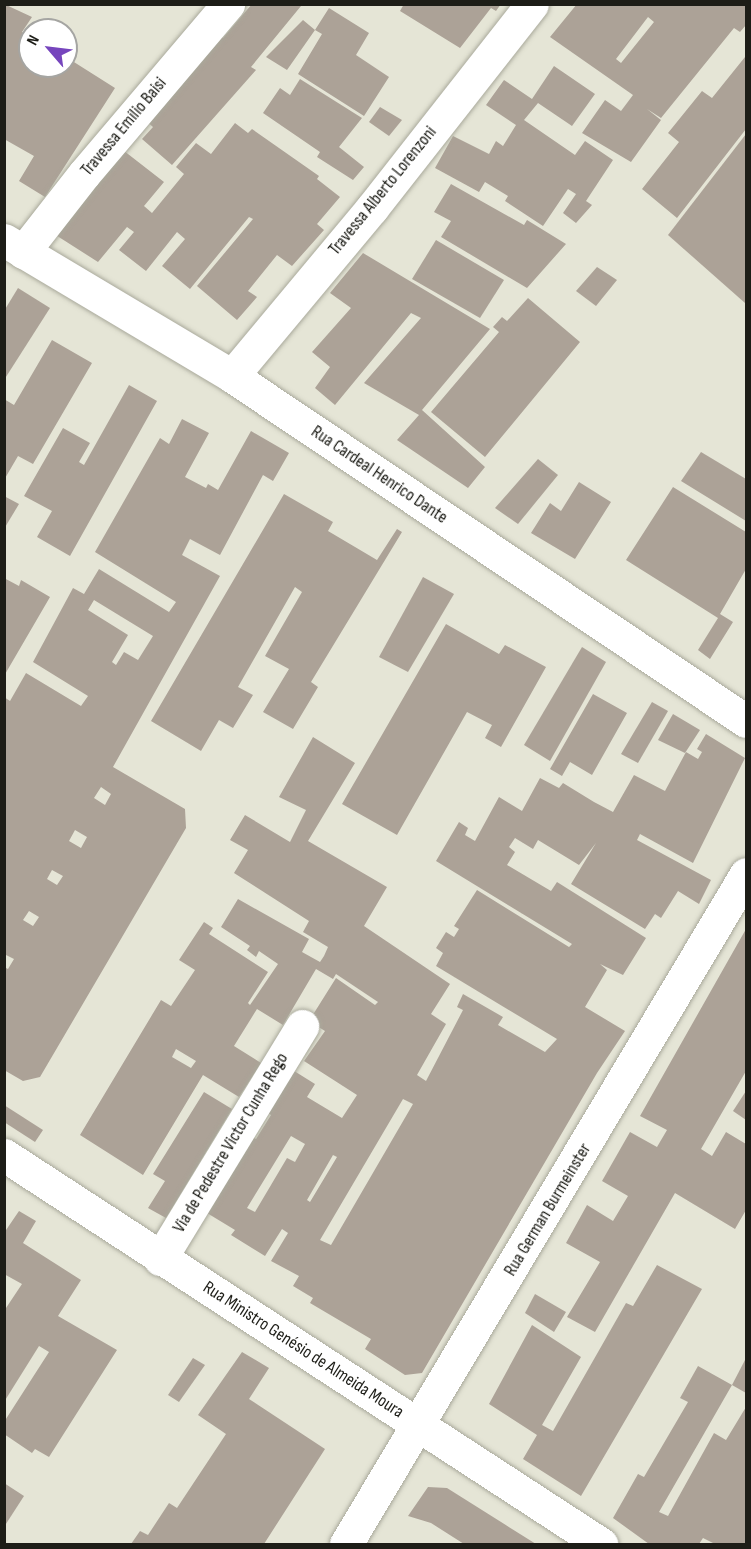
<!DOCTYPE html>
<html>
<head>
<meta charset="utf-8">
<style>
  body { margin:0 }
  #map { position:relative; width:751px; height:1549px; overflow:hidden; background:#e5e5d6; font-family:"Sofia Sans Condensed",sans-serif }
  div>[style] { position:absolute }
  .building>* { inset:0; background:#aca297 }
  .roads { filter:drop-shadow(0 0 2px #a9a99b) drop-shadow(0 0 2px #a9a99b) }
  .minor>* { height:33px; margin:-16.5px; padding:0 16.5px; transform-origin:16.5px; border-radius:16.5px; background:#fff }
  span { translate:-50% -50%; white-space:nowrap; text-align:center; line-height:1.15; -webkit-text-stroke:5px #fff; paint-order:stroke }
  .street-label { font-size:18px; color:#1d1d17 }
  .frame { position:absolute; inset:0; border:6px solid #1d1d17; pointer-events:none }
  .north { position:absolute; left:18px; top:18px; width:60px; height:60px; box-sizing:border-box; background:#fff; border:2px solid #a5a5a2; border-radius:50%; rotate:298deg; font-size:16px; font-weight:700; line-height:24px; text-align:center; color:#1d1d17 }
  .north::after { content:''; display:block; margin:auto; width:21px; height:27px; background:#7645bd; clip-path:polygon(50% 0,100% 100%,50% 72%,0 100%) }
</style>
</head>
<body>
<div id="map">
  <div class="building">
    <div style="clip-path:polygon(4px 4px,32px 17px,22px 32px,30px 36px,30px 66px,66px 66px,66px 57px,115px 88px,45px 197px,19px 181px,34px 156px,4px 139px)"></div>
    <div style="clip-path:polygon(252px 4px,301px 6px,251px 67px,256px 70px,172px 165px,142px 139px,153px 127px,143px 118px,214px 31px,223px 38px)"></div>
    <div style="clip-path:polygon(404px 4px,501px 4px,496px 11px,491px 8px,460px 48px,400px 11px)"></div>
    <div style="clip-path:polygon(evenodd,577px 4px,746px 4px,746px 25px,740px 32px,734px 28px,661px 118px,647px 109px,661px 120px,631px 162px,582px 133px,605px 100px,621px 111px,633px 95px,550px 37px,577px 4px,648px 17px,654px 22px,621px 63px,616px 59px,648px 17px)"></div>
    <div style="clip-path:polygon(329px 8px,369px 33px,356px 55px,389px 77px,364px 116px,298px 74px,322px 34px,315px 30px,287px 70px,266px 57px,303px 20px,315px 30px)"></div>
    <div style="clip-path:polygon(745px 57px,746px 129px,677px 218px,642px 189px,679px 142px,668px 133px,702px 91px,712px 98px)"></div>
    <div style="clip-path:polygon(554px 66px,595px 94px,572px 126px,538px 103px,524px 120px,575px 155px,585px 141px,613px 160px,586px 201px,592px 205px,576px 223px,563px 213px,576px 194px,568px 189px,543px 226px,505px 201px,508px 196px,485px 182px,479px 192px,435px 168px,453px 136px,489px 154px,496px 141px,503px 146px,516px 125px,486px 105px,504px 80px,532px 99px)"></div>
    <div style="clip-path:polygon(300px 79px,362px 118px,339px 147px,364px 167px,353px 180px,317px 157px,320px 152px,263px 113px,280px 88px,290px 95px)"></div>
    <div style="clip-path:polygon(380px 107px,402px 120px,389px 136px,369px 122px)"></div>
    <div style="clip-path:polygon(235px 123px,248px 133px,252px 129px,319px 176px,317px 179px,340px 197px,317px 224px,324px 230px,292px 266px,277px 255px,248px 291px,257px 297px,237px 320px,197px 286px,253px 219px,249px 217px,190px 289px,162px 266px,185px 239px,177px 232px,146px 271px,119px 250px,134px 232px,127px 227px,98px 262px,51px 232px,119px 147px,164px 182px,144px 206px,152px 213px,184px 174px,176px 167px,196px 143px,211px 154px)"></div>
    <div style="clip-path:polygon(746px 134px,746px 301px,745px 303px,668px 235px)"></div>
    <div style="clip-path:polygon(451px 184px,524px 225px,527px 220px,566px 244px,527px 288px,441px 237px,451px 221px,434px 212px)"></div>
    <div style="clip-path:polygon(436px 240px,504px 280px,480px 318px,412px 279px)"></div>
    <div style="clip-path:polygon(363px 253px,490px 329px,422px 410px,485px 467px,468px 488px,397px 440px,419px 415px,364px 383px,421px 318px,411px 313px,335px 405px,315px 388px,330px 367px,312px 352px,351px 308px,330px 293px)"></div>
    <div style="clip-path:polygon(597px 267px,617px 280px,596px 306px,576px 291px)"></div>
    <div style="clip-path:polygon(18px 288px,50px 308px,4px 380px,4px 311px)"></div>
    <div style="clip-path:polygon(528px 298px,580px 342px,485px 457px,431px 412px,499px 332px,493px 327px,502px 317px,507px 321px)"></div>
    <div style="clip-path:polygon(52px 340px,92px 363px,33px 464px,18px 456px,4px 480px,4px 399px,14px 405px)"></div>
    <div style="clip-path:polygon(129px 385px,157px 401px,70px 556px,37px 537px,52px 511px,24px 496px,63px 428px,90px 443px,79px 462px,84px 465px)"></div>
    <div style="clip-path:polygon(evenodd,182px 419px,209px 433px,185px 477px,206px 488px,208px 484px,218px 490px,251px 431px,289px 453px,273px 481px,263px 475px,220px 555px,190px 539px,182px 555px,220px 576px,113px 767px,185px 809px,186px 828px,40px 1077px,23px 1081px,4px 1070px,4px 967px,8px 969px,14px 959px,4px 954px,4px 697px,10px 701px,26px 673px,81px 706px,88px 696px,33px 662px,73px 588px,84px 594px,99px 569px,169px 612px,176px 602px,95px 552px,160px 438px,169px 444px,182px 419px,94px 600px,153px 636px,138px 660px,124px 652px,116px 665px,112px 662px,128px 635px,88px 610px,94px 600px,182px 419px,101px 787px,111px 794px,105px 805px,94px 798px,101px 787px,182px 419px,75px 830px,87px 837px,81px 848px,69px 841px,75px 830px,182px 419px,52px 870px,63px 876px,57px 885px,47px 879px,52px 870px,182px 419px,29px 911px,39px 917px,33px 926px,23px 920px,29px 911px)"></div>
    <div style="clip-path:polygon(701px 452px,746px 479px,746px 521px,681px 481px)"></div>
    <div style="clip-path:polygon(538px 459px,558px 475px,518px 524px,495px 508px)"></div>
    <div style="clip-path:polygon(579px 482px,611px 502px,575px 559px,531px 533px,550px 503px,561px 511px)"></div>
    <div style="clip-path:polygon(673px 487px,746px 532px,746px 569px,720px 614px,733px 622px,710px 659px,698px 650px,718px 618px,626px 560px)"></div>
    <div style="clip-path:polygon(284px 494px,333px 522px,328px 531px,377px 560px,397px 529px,402px 532px,311px 682px,318px 687px,293px 729px,263px 712px,289px 669px,265px 656px,302px 592px,295px 587px,238px 687px,253px 695px,233px 728px,219px 720px,201px 751px,151px 721px)"></div>
    <div style="clip-path:polygon(4px 496px,19px 504px,4px 529px)"></div>
    <div style="clip-path:polygon(423px 577px,454px 594px,408px 672px,379px 657px)"></div>
    <div style="clip-path:polygon(4px 578px,19px 586px,21px 580px,50px 597px,4px 676px)"></div>
    <div style="clip-path:polygon(446px 624px,499px 654px,505px 645px,546px 667px,501px 747px,485px 738px,492px 725px,467px 712px,397px 835px,342px 804px)"></div>
    <div style="clip-path:polygon(582px 647px,606px 662px,550px 761px,524px 745px)"></div>
    <div style="clip-path:polygon(593px 694px,627px 713px,592px 775px,570px 762px,562px 776px,550px 769px)"></div>
    <div style="clip-path:polygon(652px 702px,668px 711px,638px 763px,621px 754px)"></div>
    <div style="clip-path:polygon(673px 714px,700px 730px,685px 753px,658px 740px)"></div>
    <div style="clip-path:polygon(evenodd,706px 734px,745px 758px,693px 863px,640px 834px,637px 840px,711px 880px,699px 904px,678px 891px,661px 918px,655px 914px,645px 929px,571px 884px,596px 843px,579px 865px,538px 840px,533px 849px,515px 838px,509px 847px,515px 852px,507px 865px,551px 891px,557px 882px,646px 938px,623px 975px,600px 964px,607px 970px,585px 1007px,625px 1031px,597px 1073px,422px 1373px,405px 1375px,365px 1349px,371px 1339px,310px 1303px,313px 1298px,293px 1286px,299px 1276px,271px 1261px,288px 1233px,282px 1229px,265px 1256px,231px 1235px,235px 1230px,207px 1213px,252px 1137px,256px 1139px,271px 1115px,261px 1108px,283px 1064px,315px 1084px,307px 1097px,342px 1118px,357px 1095px,304px 1061px,325px 1031px,309px 1021px,336px 978px,375px 1005px,378px 1002px,336px 974px,333px 979px,316px 969px,283px 1025px,257px 1009px,234px 1046px,261px 1063px,239px 1097px,203px 1075px,143px 1175px,80px 1135px,161px 1000px,171px 1006px,195px 970px,179px 960px,204px 922px,213px 928px,209px 934px,268px 972px,248px 1003px,250px 1005px,278px 964px,259px 951px,256px 957px,247px 950px,250px 946px,221px 927px,238px 899px,309px 939px,302px 952px,320px 962px,324px 956px,328px 947px,303px 932px,309px 921px,234px 873px,248px 850px,230px 840px,245px 815px,290px 842px,306px 810px,279px 797px,313px 737px,355px 763px,308px 841px,387px 887px,364px 926px,450px 984px,431px 1014px,446px 1024px,417px 1075px,426px 1081px,463px 1010px,457px 1007px,463px 994px,503px 1017px,498px 1025px,545px 1052px,557px 1039px,436px 966px,443px 953px,436px 948px,446px 932px,454px 937px,459px 929px,454px 926px,477px 890px,569px 947px,572px 944px,436px 861px,459px 822px,468px 828px,465px 835px,475px 841px,499px 797px,522px 811px,540px 778px,559px 788px,563px 783px,594px 802px,575px 836px,594px 802px,613px 812px,634px 775px,665px 791px,686px 752px,698px 759px,702px 752px,697px 749px,706px 734px,176px 1049px,196px 1061px,191px 1068px,172px 1057px,176px 1049px,706px 734px,403px 1099px,413px 1104px,331px 1245px,320px 1240px,403px 1099px,706px 734px,291px 1136px,305px 1144px,295px 1162px,287px 1158px,255px 1212px,247px 1208px,291px 1136px,706px 734px,333px 1155px,337px 1157px,310px 1202px,307px 1200px,333px 1155px)"></div>
    <div style="clip-path:polygon(746px 929px,746px 1071px,701px 1149px,712px 1156px,726px 1132px,746px 1144px,746px 1210px,735px 1229px,675px 1193px,595px 1332px,567px 1317px,600px 1262px,566px 1243px,587px 1205px,613px 1221px,628px 1196px,602px 1181px,630px 1132px,657px 1147px,667px 1130px,640px 1116px)"></div>
    <div style="clip-path:polygon(746px 1091px,746px 1120px,733px 1111px)"></div>
    <div style="clip-path:polygon(204px 1092px,232px 1109px,166px 1218px,148px 1208px,165px 1181px,153px 1174px)"></div>
    <div style="clip-path:polygon(4px 1105px,43px 1130px,35px 1142px,4px 1122px)"></div>
    <div style="clip-path:polygon(19px 1211px,36px 1221px,23px 1243px,81px 1280px,58px 1316px,117px 1350px,49px 1457px,35px 1449px,32px 1453px,4px 1434px,4px 1422px,49px 1352px,39px 1346px,4px 1402px,4px 1311px,22px 1284px,4px 1274px,4px 1233px)"></div>
    <div style="clip-path:polygon(657px 1265px,702px 1289px,581px 1496px,523px 1459px,537px 1435px,489px 1404px,532px 1325px,581px 1357px,542px 1425px,553px 1431px,626px 1303px,633px 1306px)"></div>
    <div style="clip-path:polygon(535px 1294px,566px 1312px,554px 1332px,525px 1313px)"></div>
    <div style="clip-path:polygon(242px 1352px,269px 1368px,249px 1399px,325px 1449px,264px 1544px,131px 1544px,140px 1531px,148px 1535px,169px 1503px,177px 1508px,226px 1434px,198px 1415px)"></div>
    <div style="clip-path:polygon(193px 1358px,205px 1365px,179px 1402px,168px 1395px)"></div>
    <div style="clip-path:polygon(746px 1358px,746px 1393px,732px 1385px)"></div>
    <div style="clip-path:polygon(698px 1366px,732px 1385px,659px 1512px,668px 1516px,714px 1433px,726px 1440px,746px 1407px,746px 1544px,715px 1544px,703px 1538px,699px 1544px,649px 1544px,613px 1518px,638px 1474px,644px 1477px,688px 1402px,680px 1398px)"></div>
    <div style="clip-path:polygon(4px 1483px,24px 1496px,4px 1527px)"></div>
    <div style="clip-path:polygon(428px 1487px,447px 1488px,536px 1544px,464px 1544px,431px 1523px,408px 1516px)"></div>
  </div>
  <div class="roads">
    <div class="minor">
      <div style="left:4px;top:240px;width:265px;rotate:30.8deg"></div>
      <div style="left:232px;top:376px;width:619px;rotate:33.87deg"></div>
      <div style="left:23px;top:252px;width:99px;rotate:-52deg"></div>
      <div style="left:84px;top:174px;width:223px;rotate:-49.7deg"></div>
      <div style="left:232px;top:376px;width:219px;rotate:-50.2deg"></div>
      <div style="left:372px;top:208px;width:259px;rotate:-51.9deg"></div>
      <div style="left:4px;top:1155px;width:713px;rotate:33.09deg"></div>
      <div style="left:160px;top:1259px;width:273px;rotate:-58.6deg"></div>
      <div style="left:346px;top:1544px;width:780px;rotate:-59.16deg"></div>
    </div>
  </div>
  <div class="street-label">
    <span style="left:124px;top:127px;rotate:-50deg">Travessa Emílio Baisi</span>
    <span style="left:383px;top:191px;rotate:-51deg">Travessa Alberto Lorenzoni</span>
    <span style="left:379px;top:475px;rotate:34deg">Rua Cardeal Henrico Dante</span>
    <span style="left:231px;top:1143px;rotate:-59deg">Via de Pedestre Victor Cunha Rego</span>
    <span style="left:548px;top:1210px;rotate:-59deg">Rua German Burmeinster</span>
    <span style="left:303px;top:1350px;rotate:33deg">Rua Ministro Genésio de Almeida Moura</span>
  </div>
  <div class="frame"></div>
  <div class="north">N</div>
</div>
</body>
</html>
